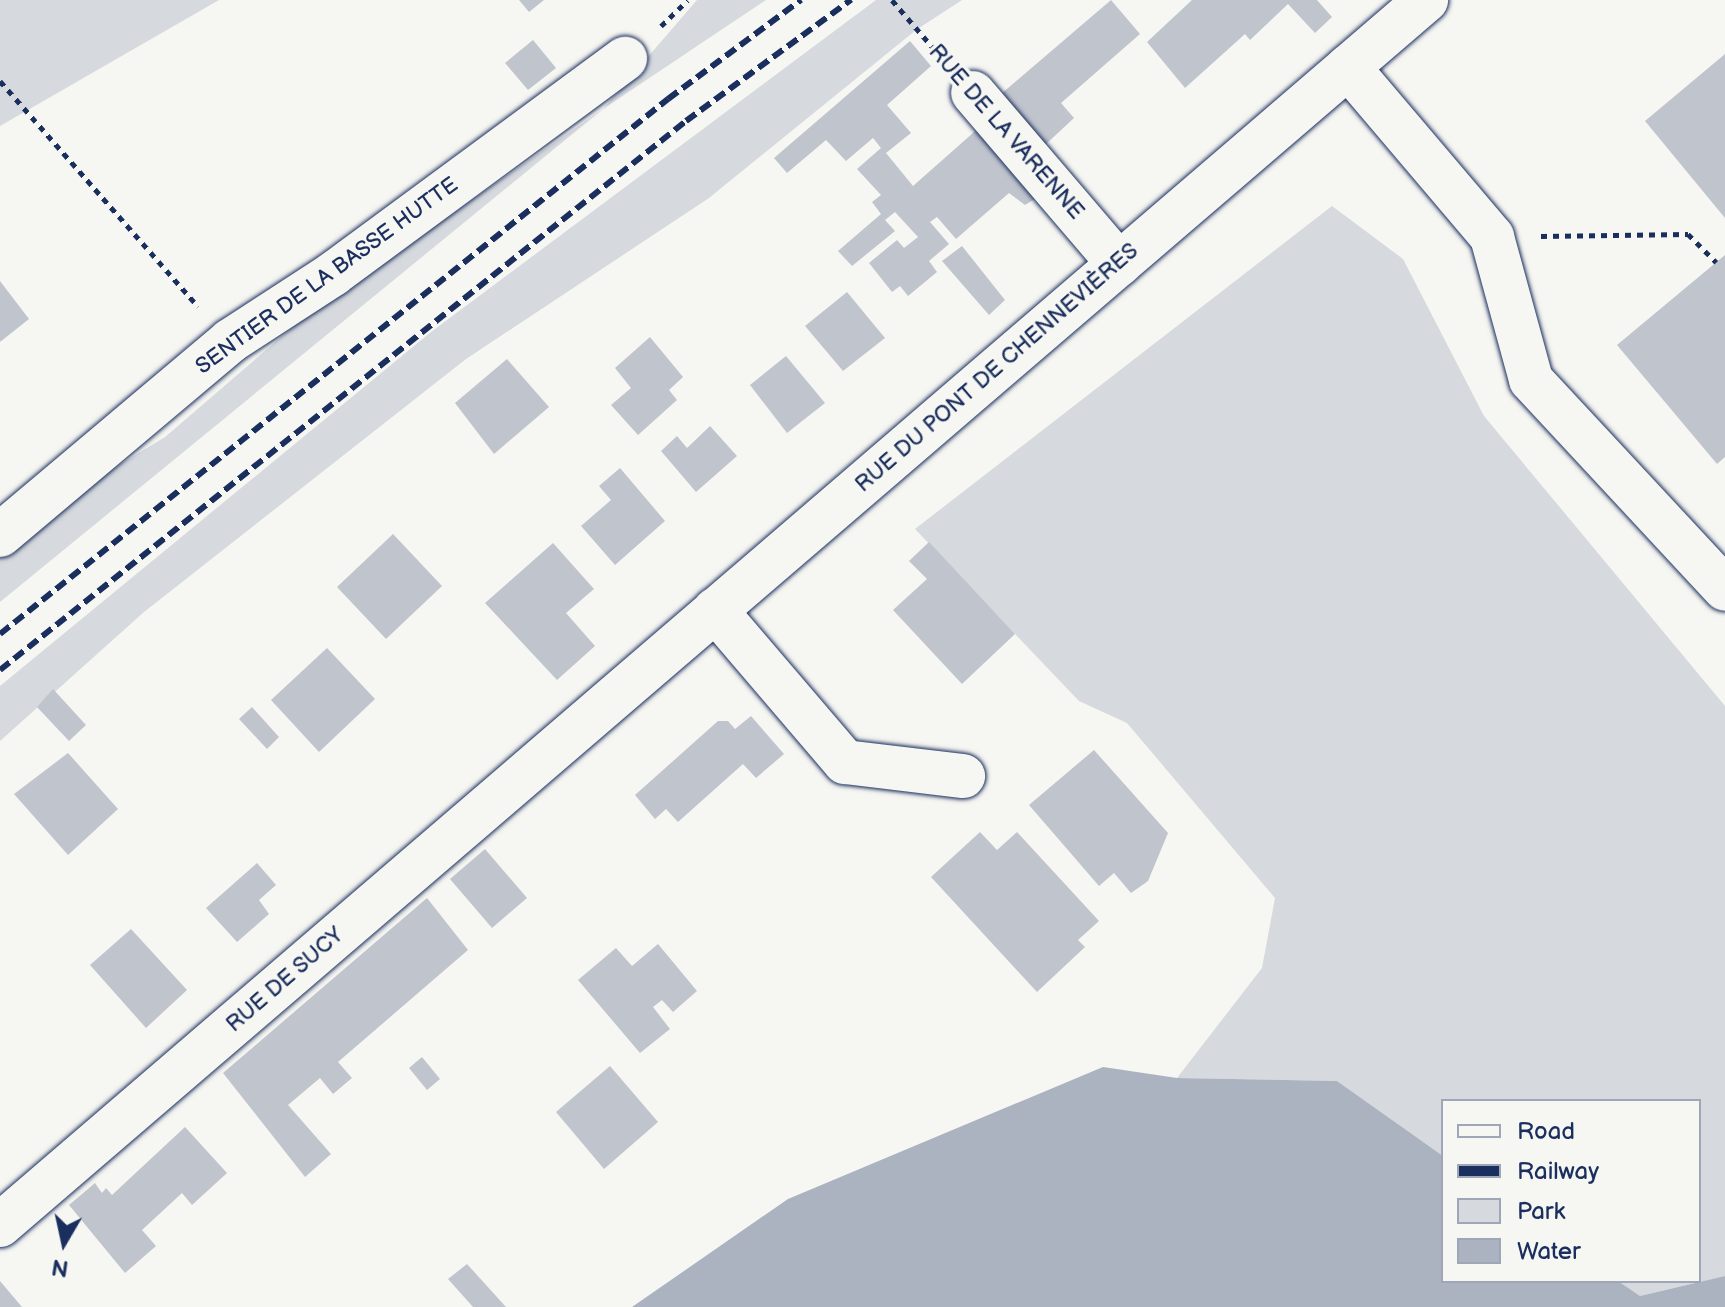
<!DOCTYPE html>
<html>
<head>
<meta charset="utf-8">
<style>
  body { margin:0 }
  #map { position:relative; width:1725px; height:1307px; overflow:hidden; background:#f6f6f2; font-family:"Balsamiq Sans",sans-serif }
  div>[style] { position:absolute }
  .green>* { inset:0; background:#d6d9dd }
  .water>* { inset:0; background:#abb2c0 }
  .building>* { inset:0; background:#c0c4cd }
  .path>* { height:5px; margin-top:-2.5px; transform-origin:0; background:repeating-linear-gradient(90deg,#1b2f5e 0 6px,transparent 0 12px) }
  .roads { filter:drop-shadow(0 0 2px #1b2f5e) drop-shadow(0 0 2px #1b2f5e) }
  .minor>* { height:44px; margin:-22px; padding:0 22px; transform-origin:22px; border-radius:22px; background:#f6f6f2 }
  .major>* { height:44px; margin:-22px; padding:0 22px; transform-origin:22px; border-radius:22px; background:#f6f6f2 }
  .rail>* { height:6px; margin-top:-3px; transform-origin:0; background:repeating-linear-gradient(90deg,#1b2f5e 0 12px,transparent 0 18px) }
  span { translate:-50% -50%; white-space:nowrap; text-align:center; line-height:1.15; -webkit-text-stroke:7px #f6f6f2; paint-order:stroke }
  .street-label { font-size:22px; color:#1b2f5e }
  .legend { position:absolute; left:1441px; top:1099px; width:260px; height:184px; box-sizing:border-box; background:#f6f6f2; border:2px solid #9ea6b7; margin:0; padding:10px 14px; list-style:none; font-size:24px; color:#1b2f5e }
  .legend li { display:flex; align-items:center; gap:16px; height:40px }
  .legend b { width:40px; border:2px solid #9ea6b7 }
  .north { position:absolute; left:24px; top:1203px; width:80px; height:80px; -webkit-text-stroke:6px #f6f6f2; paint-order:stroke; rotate:189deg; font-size:22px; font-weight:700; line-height:32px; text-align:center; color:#1b2f5e }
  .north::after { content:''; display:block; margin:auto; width:28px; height:36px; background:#1b2f5e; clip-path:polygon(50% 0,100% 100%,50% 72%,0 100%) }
</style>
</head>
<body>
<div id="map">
  <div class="green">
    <div style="clip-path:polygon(0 0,219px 0,0 126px)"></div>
    <div style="clip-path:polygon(697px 0,766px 0,603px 109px,0 602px,0 547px,65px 498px,165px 437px,309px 313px,603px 109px)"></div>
    <div style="clip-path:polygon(876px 0,962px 0,916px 30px,709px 198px,466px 359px,144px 612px,0 741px,0 686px,431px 332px)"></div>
    <div style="clip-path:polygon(1332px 206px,1403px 259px,1484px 416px,1725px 706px,1725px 1276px,1640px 1296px,1618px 1281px,1699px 1281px,1699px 1101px,1443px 1101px,1443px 1156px,1337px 1081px,1177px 1078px,1262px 968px,1275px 898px,1127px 723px,1079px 701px,915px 529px)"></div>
  </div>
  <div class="water">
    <div style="clip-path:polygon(1103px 1067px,1177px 1078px,1337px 1081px,1443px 1156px,1443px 1281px,1618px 1281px,1640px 1296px,1725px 1276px,1725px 1307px,632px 1307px,788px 1199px)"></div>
  </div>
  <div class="building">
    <div style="clip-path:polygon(519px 0,544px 0,529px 12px)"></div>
    <div style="clip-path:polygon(1111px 0,1140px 34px,1061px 103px,1074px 118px,1045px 145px,1001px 94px)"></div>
    <div style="clip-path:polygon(1192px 0,1317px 0,1332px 17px,1315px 33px,1288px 4px,1250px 40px,1245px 34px,1185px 88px,1147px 42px)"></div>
    <div style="clip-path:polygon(533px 40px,556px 68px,528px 90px,505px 63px)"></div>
    <div style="clip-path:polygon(910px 41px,931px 66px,887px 105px,911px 133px,886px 153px,913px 186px,982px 125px,1043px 194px,1025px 205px,1009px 193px,956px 239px,937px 217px,930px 222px,949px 244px,929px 261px,937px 272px,908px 296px,900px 286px,892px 292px,869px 263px,897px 240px,904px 248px,918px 237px,895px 212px,885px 220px,895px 231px,852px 266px,838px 251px,881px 214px,872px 202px,881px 195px,857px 169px,881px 148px,873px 138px,846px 161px,826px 140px,787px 173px,774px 158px)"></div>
    <div style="clip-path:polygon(1725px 54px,1725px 218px,1645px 121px)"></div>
    <div style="clip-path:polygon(962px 246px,1005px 300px,989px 315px,942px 261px)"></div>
    <div style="clip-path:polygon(1725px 255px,1725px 457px,1717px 464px,1617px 345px)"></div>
    <div style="clip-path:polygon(0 281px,29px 319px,0 342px)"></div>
    <div style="clip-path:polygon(847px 292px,885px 338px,843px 371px,805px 326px)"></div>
    <div style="clip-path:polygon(650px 337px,683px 377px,669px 390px,677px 400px,638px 435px,611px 405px,631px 388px,615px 368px)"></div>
    <div style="clip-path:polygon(786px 356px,825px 403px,787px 433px,750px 385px)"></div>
    <div style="clip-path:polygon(507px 359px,549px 407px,494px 454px,455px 403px)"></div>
    <div style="clip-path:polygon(710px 426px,737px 456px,696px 492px,661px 451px,677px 436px,687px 448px)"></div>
    <div style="clip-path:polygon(620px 468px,665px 521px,615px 565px,581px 526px,611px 500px,599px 486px)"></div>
    <div style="clip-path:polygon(393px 534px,442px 586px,386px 639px,337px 587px)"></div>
    <div style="clip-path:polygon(929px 542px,1015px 634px,962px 684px,893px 610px,927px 579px,909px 561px)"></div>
    <div style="clip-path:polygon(553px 543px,594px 589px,566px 613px,595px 646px,557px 680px,485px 603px)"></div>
    <div style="clip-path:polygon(327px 648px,375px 699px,319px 752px,271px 700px)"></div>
    <div style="clip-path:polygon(53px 689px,86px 725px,69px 741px,37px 707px)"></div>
    <div style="clip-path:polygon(252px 707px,279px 737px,267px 749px,239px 719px)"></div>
    <div style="clip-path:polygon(751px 716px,784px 754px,756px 778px,743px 764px,678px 822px,666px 809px,655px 819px,635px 795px,718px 721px,728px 721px,735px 729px)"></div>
    <div style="clip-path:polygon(1094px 750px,1168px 833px,1148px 881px,1131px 893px,1114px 873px,1099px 886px,1029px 805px)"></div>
    <div style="clip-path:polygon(68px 753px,118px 809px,68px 855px,14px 794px)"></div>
    <div style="clip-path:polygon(980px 832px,997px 850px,1017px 832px,1099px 921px,1078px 940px,1085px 947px,1037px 992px,931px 877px)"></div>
    <div style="clip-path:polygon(485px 849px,527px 898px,492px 928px,450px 879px)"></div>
    <div style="clip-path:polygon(257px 863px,276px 885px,259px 900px,269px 914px,237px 942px,206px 908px)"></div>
    <div style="clip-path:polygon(427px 898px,468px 950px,338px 1062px,352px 1078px,333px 1094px,320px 1078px,288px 1105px,331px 1154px,305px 1177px,223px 1073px)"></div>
    <div style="clip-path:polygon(131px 929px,187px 990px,146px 1028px,90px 965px)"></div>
    <div style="clip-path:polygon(658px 944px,697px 991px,673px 1012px,662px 1000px,653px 1007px,670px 1029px,640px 1053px,578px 980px,616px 948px,632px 966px)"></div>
    <div style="clip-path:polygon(422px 1057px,440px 1079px,427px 1090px,409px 1068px)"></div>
    <div style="clip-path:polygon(610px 1066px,658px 1122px,604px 1169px,556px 1112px)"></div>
    <div style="clip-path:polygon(185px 1127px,227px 1173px,192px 1205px,182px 1193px,142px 1230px,156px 1246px,125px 1273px,69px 1205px,95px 1183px,102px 1193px,106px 1188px,112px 1195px)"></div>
    <div style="clip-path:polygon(467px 1264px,506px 1307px,473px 1307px,448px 1279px)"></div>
    <div style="clip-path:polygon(0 1281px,22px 1307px,0 1307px)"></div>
  </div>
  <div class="path">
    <div style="left:892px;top:0;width:75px;rotate:49.3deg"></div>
    <div style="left:661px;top:26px;width:37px;rotate:-44deg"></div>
    <div style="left:0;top:81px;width:300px;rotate:48.7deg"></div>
    <div style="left:1541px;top:236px;width:147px;rotate:-0.8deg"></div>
    <div style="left:1688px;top:234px;width:40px;rotate:45deg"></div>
  </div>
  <div class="roads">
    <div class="minor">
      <div style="left:1348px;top:67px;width:223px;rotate:49.7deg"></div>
      <div style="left:1492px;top:237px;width:148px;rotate:74.7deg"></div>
      <div style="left:1531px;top:380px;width:285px;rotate:47.1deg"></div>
      <div style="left:973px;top:93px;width:225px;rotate:49.5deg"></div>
      <div style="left:0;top:535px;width:301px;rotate:-40.1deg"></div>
      <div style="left:230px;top:341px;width:123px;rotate:-33deg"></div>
      <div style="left:333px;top:274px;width:363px;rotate:-36.4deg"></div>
      <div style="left:715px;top:610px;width:200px;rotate:49.5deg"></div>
      <div style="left:845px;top:762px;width:119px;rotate:6.8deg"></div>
    </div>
    <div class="major">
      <div style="left:0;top:1225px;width:1880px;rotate:-40.66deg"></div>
    </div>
  </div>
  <div class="rail">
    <div style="left:0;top:634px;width:856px;rotate:-38.69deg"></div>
    <div style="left:668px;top:99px;width:166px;rotate:-36.7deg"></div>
    <div style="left:0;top:670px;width:879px;rotate:-38.67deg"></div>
    <div style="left:686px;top:121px;width:205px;rotate:-36.3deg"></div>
  </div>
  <div class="street-label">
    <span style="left:1006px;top:132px;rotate:49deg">RUE DE LA VARENNE</span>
    <span style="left:327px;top:276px;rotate:-36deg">SENTIER DE LA BASSE HUTTE</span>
    <span style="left:997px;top:368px;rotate:-41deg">RUE DU PONT DE CHENNEVIÈRES</span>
    <span style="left:285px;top:980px;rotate:-41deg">RUE DE SUCY</span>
  </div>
  <ul class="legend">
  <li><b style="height:10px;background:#f6f6f2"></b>Road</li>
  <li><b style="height:10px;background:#1b2f5e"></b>Railway</li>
  <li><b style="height:22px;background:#d6d9dd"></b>Park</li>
  <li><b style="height:22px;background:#abb2c0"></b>Water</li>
  </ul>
  <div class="north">N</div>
</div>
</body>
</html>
